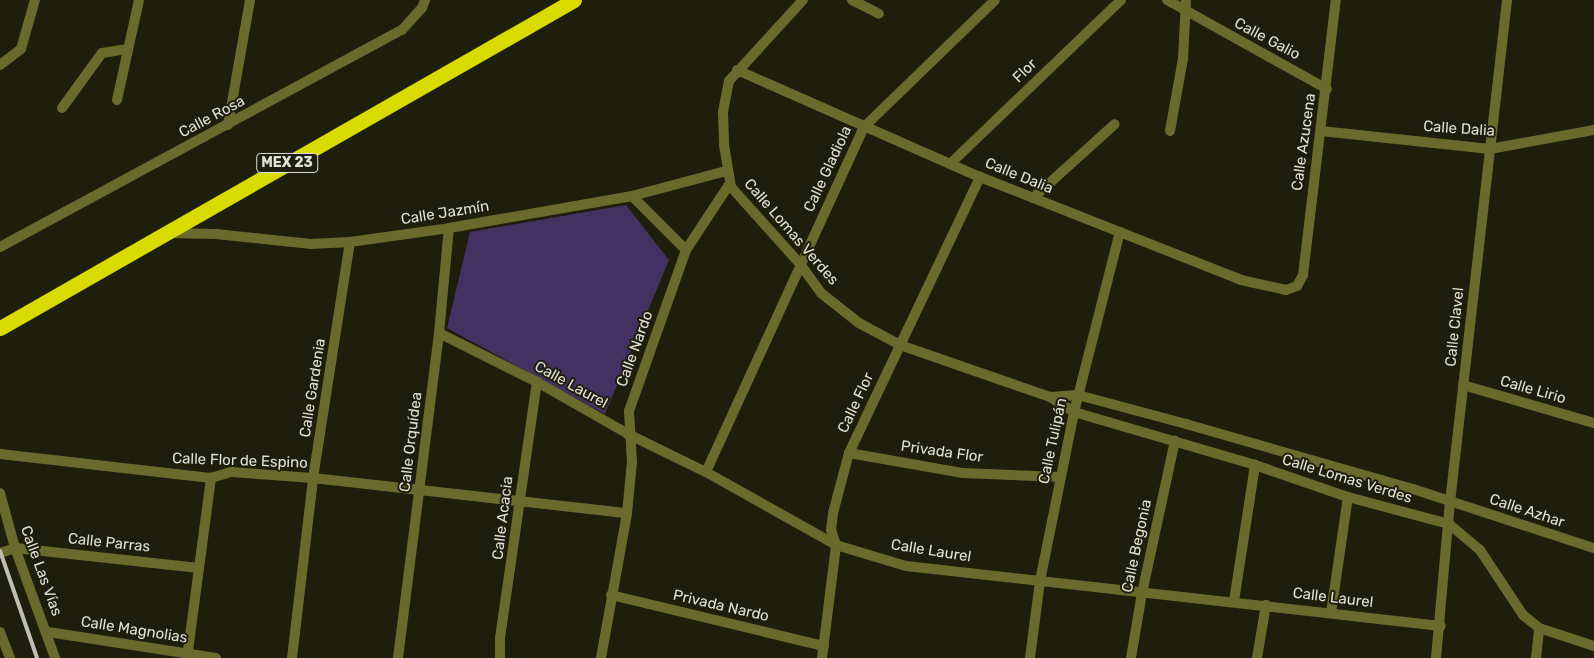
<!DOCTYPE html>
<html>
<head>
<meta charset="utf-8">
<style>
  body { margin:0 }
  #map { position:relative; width:1594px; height:658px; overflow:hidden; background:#1d1e0c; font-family:Rubik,sans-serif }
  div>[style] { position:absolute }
  .green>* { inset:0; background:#413262 }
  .street>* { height:10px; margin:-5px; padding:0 5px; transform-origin:5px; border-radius:5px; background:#696b2d }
  .highway>* { height:15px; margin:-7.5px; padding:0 7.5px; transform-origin:7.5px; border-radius:7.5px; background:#d8da00 }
  .rail>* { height:4px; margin:-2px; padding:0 2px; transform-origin:2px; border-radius:2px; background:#bebfb2 }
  span { translate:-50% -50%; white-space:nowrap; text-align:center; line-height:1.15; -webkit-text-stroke:4px #1d1e0c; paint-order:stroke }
  .shield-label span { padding:1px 4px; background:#1d1e0c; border:1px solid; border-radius:4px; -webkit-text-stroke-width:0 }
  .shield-label { font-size:14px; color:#e0e1d5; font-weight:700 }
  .street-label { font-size:15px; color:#e0e1d5 }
</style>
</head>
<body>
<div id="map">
  <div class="green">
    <div style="clip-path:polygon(626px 205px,669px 260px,605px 414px,447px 328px,470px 232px)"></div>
  </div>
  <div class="street">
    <div style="left:803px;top:0;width:110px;rotate:132.4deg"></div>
    <div style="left:729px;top:81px;width:32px;rotate:101deg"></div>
    <div style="left:723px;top:112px;width:33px;rotate:88deg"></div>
    <div style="left:724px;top:145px;width:43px;rotate:80.5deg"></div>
    <div style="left:731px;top:187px;width:103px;rotate:48.1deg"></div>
    <div style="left:800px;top:264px;width:36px;rotate:54deg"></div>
    <div style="left:821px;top:293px;width:48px;rotate:38.3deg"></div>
    <div style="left:859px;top:323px;width:47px;rotate:28.2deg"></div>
    <div style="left:900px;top:345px;width:159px;rotate:19.1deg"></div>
    <div style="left:1050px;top:397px;width:28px;rotate:32deg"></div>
    <div style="left:1074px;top:412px;width:189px;rotate:16.3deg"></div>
    <div style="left:1255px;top:465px;width:98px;rotate:19deg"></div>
    <div style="left:1348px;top:497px;width:105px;rotate:15deg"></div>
    <div style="left:1449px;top:524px;width:40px;rotate:40deg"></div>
    <div style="left:1480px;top:550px;width:78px;rotate:56.5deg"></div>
    <div style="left:1523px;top:615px;width:21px;rotate:39deg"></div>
    <div style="left:1539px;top:628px;width:58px;rotate:18.1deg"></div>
    <div style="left:852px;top:0;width:30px;rotate:27deg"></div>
    <div style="left:1167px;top:0;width:183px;rotate:29.1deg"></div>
    <div style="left:0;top:65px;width:26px;rotate:-37deg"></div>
    <div style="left:21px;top:49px;width:51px;rotate:-74.1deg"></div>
    <div style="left:737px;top:70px;width:266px;rotate:23.8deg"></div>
    <div style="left:980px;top:177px;width:281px;rotate:21.5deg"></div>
    <div style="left:1241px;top:280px;width:46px;rotate:12.5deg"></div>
    <div style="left:1286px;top:290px;width:12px;rotate:-20deg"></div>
    <div style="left:1297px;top:286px;width:13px;rotate:-61deg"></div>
    <div style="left:1303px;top:275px;width:277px;rotate:-83.2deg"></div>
    <div style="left:117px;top:100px;width:102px;rotate:-77.6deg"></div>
    <div style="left:62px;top:108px;width:68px;rotate:-54deg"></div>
    <div style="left:102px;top:53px;width:25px;rotate:-9deg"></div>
    <div style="left:228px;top:125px;width:127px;rotate:-80deg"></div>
    <div style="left:1170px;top:131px;width:73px;rotate:-79.8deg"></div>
    <div style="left:1183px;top:59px;width:59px;rotate:-87.1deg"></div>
    <div style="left:1321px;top:131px;width:170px;rotate:6.1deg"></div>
    <div style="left:1490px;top:149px;width:106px;rotate:-10.4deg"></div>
    <div style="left:950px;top:164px;width:237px;rotate:-43.8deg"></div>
    <div style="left:632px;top:196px;width:76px;rotate:45deg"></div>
    <div style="left:1033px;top:198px;width:110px;rotate:-42.1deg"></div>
    <div style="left:169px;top:233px;width:47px;rotate:1.2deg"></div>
    <div style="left:216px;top:234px;width:96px;rotate:6deg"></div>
    <div style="left:311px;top:244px;width:39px;rotate:-3deg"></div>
    <div style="left:350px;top:242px;width:100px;rotate:-8deg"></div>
    <div style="left:449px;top:228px;width:186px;rotate:-9.9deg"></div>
    <div style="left:632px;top:196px;width:97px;rotate:-14.9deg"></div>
    <div style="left:0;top:247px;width:457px;rotate:-28.4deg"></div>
    <div style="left:402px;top:30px;width:30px;rotate:-48deg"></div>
    <div style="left:422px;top:8px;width:9px;rotate:-69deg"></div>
    <div style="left:439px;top:333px;width:110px;rotate:26.6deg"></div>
    <div style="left:537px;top:382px;width:105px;rotate:29.7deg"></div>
    <div style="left:628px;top:434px;width:87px;rotate:26deg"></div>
    <div style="left:706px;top:472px;width:149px;rotate:29.3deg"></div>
    <div style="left:836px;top:545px;width:73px;rotate:16.7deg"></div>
    <div style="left:906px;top:566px;width:538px;rotate:6.4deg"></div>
    <div style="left:1463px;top:385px;width:136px;rotate:16.2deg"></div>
    <div style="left:1050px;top:397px;width:28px;rotate:-4deg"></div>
    <div style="left:1078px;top:395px;width:112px;rotate:15deg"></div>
    <div style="left:1186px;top:424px;width:236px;rotate:16deg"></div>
    <div style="left:1413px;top:489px;width:190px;rotate:18.1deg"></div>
    <div style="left:849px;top:453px;width:116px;rotate:10deg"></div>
    <div style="left:963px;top:473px;width:97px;rotate:2.4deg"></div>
    <div style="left:0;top:454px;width:212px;rotate:6.5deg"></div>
    <div style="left:211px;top:478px;width:21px;rotate:-17deg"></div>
    <div style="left:231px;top:472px;width:82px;rotate:4.2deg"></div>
    <div style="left:313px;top:478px;width:316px;rotate:6.4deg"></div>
    <div style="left:706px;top:472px;width:379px;rotate:-65.4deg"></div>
    <div style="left:864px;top:127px;width:182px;rotate:-44.1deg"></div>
    <div style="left:0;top:493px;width:57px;rotate:74.7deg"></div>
    <div style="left:15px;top:548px;width:117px;rotate:70deg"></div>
    <div style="left:0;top:553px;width:16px;rotate:-18deg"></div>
    <div style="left:15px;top:548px;width:185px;rotate:6.2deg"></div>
    <div style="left:611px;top:595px;width:219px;rotate:13.5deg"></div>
    <div style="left:1234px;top:601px;width:138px;rotate:-81.2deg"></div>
    <div style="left:1331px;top:613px;width:117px;rotate:-81.7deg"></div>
    <div style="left:0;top:632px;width:28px;rotate:69deg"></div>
    <div style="left:48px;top:632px;width:170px;rotate:8.8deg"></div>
    <div style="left:187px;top:658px;width:182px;rotate:-82.4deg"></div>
    <div style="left:292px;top:658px;width:181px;rotate:-83.3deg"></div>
    <div style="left:313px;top:478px;width:239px;rotate:-81.1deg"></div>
    <div style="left:398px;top:658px;width:328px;rotate:-82.8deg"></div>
    <div style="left:439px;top:333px;width:105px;rotate:-84.6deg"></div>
    <div style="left:500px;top:658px;width:20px;rotate:-90deg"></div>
    <div style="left:500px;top:638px;width:259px;rotate:-81.8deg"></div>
    <div style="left:601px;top:658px;width:147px;rotate:-79.8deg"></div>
    <div style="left:627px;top:513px;width:51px;rotate:-84.4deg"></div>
    <div style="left:632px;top:462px;width:51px;rotate:-93.4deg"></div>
    <div style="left:629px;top:411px;width:171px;rotate:-70.5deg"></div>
    <div style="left:686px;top:250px;width:80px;rotate:-56.7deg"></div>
    <div style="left:822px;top:658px;width:114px;rotate:-82.9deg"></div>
    <div style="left:836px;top:545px;width:16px;rotate:-108deg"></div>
    <div style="left:831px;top:530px;width:17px;rotate:-83deg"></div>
    <div style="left:833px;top:513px;width:62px;rotate:-75.1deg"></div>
    <div style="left:849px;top:453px;width:306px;rotate:-64.6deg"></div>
    <div style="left:1030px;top:658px;width:78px;rotate:-82.6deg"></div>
    <div style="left:1040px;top:581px;width:172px;rotate:-78.6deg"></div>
    <div style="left:1074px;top:412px;width:186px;rotate:-75.7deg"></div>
    <div style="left:1131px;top:658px;width:66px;rotate:-80.4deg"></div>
    <div style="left:1142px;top:593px;width:156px;rotate:-77.8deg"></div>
    <div style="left:1257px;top:658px;width:54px;rotate:-80.4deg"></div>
    <div style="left:1436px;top:658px;width:157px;rotate:-84.9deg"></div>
    <div style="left:1450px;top:502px;width:505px;rotate:-83.52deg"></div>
    <div style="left:1536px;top:658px;width:30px;rotate:-84deg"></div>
  </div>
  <div class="highway">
    <div style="left:0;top:328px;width:661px;rotate:-29.74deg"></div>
  </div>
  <div class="rail">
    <div style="left:0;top:551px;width:113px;rotate:70.9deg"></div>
  </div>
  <div class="shield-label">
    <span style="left:287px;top:163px">MEX 23</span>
  </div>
  <div class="street-label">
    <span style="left:1267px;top:39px;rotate:28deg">Calle Galio</span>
    <span style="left:1025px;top:71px;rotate:-44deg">Flor</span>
    <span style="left:212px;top:117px;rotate:-28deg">Calle Rosa</span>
    <span style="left:1459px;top:129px;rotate:4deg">Calle Dalia</span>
    <span style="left:1304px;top:142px;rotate:-82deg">Calle Azucena</span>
    <span style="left:828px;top:169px;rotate:-65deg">Calle Gladiola</span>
    <span style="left:1019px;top:176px;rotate:22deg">Calle Dalia</span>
    <span style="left:445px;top:213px;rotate:-9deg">Calle Jazmín</span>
    <span style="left:791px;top:232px;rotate:49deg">Calle Lomas Verdes</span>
    <span style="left:1455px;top:327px;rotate:-84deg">Calle Clavel</span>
    <span style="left:635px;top:349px;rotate:-70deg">Calle Nardo</span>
    <span style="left:571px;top:385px;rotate:29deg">Calle Laurel</span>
    <span style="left:313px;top:388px;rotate:-81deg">Calle Gardenia</span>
    <span style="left:1533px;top:390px;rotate:16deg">Calle Lirio</span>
    <span style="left:856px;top:403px;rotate:-65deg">Calle Flor</span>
    <span style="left:1053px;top:441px;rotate:-78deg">Calle Tulipán</span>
    <span style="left:411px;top:442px;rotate:-83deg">Calle Orquídea</span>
    <span style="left:942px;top:452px;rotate:8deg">Privada Flor</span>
    <span style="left:240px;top:461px;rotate:2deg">Calle Flor de Espino</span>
    <span style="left:1347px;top:479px;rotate:17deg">Calle Lomas Verdes</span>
    <span style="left:1527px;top:511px;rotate:18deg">Calle Azhar</span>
    <span style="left:503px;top:518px;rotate:-83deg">Calle Acacia</span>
    <span style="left:109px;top:543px;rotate:6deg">Calle Parras</span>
    <span style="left:1137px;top:546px;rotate:-78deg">Calle Begonia</span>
    <span style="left:931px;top:551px;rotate:9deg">Calle Laurel</span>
    <span style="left:41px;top:571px;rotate:70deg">Calle Las Vías</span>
    <span style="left:1333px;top:598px;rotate:7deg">Calle Laurel</span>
    <span style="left:721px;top:606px;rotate:13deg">Privada Nardo</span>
    <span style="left:134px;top:630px;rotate:9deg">Calle Magnolias</span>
  </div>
</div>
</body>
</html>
